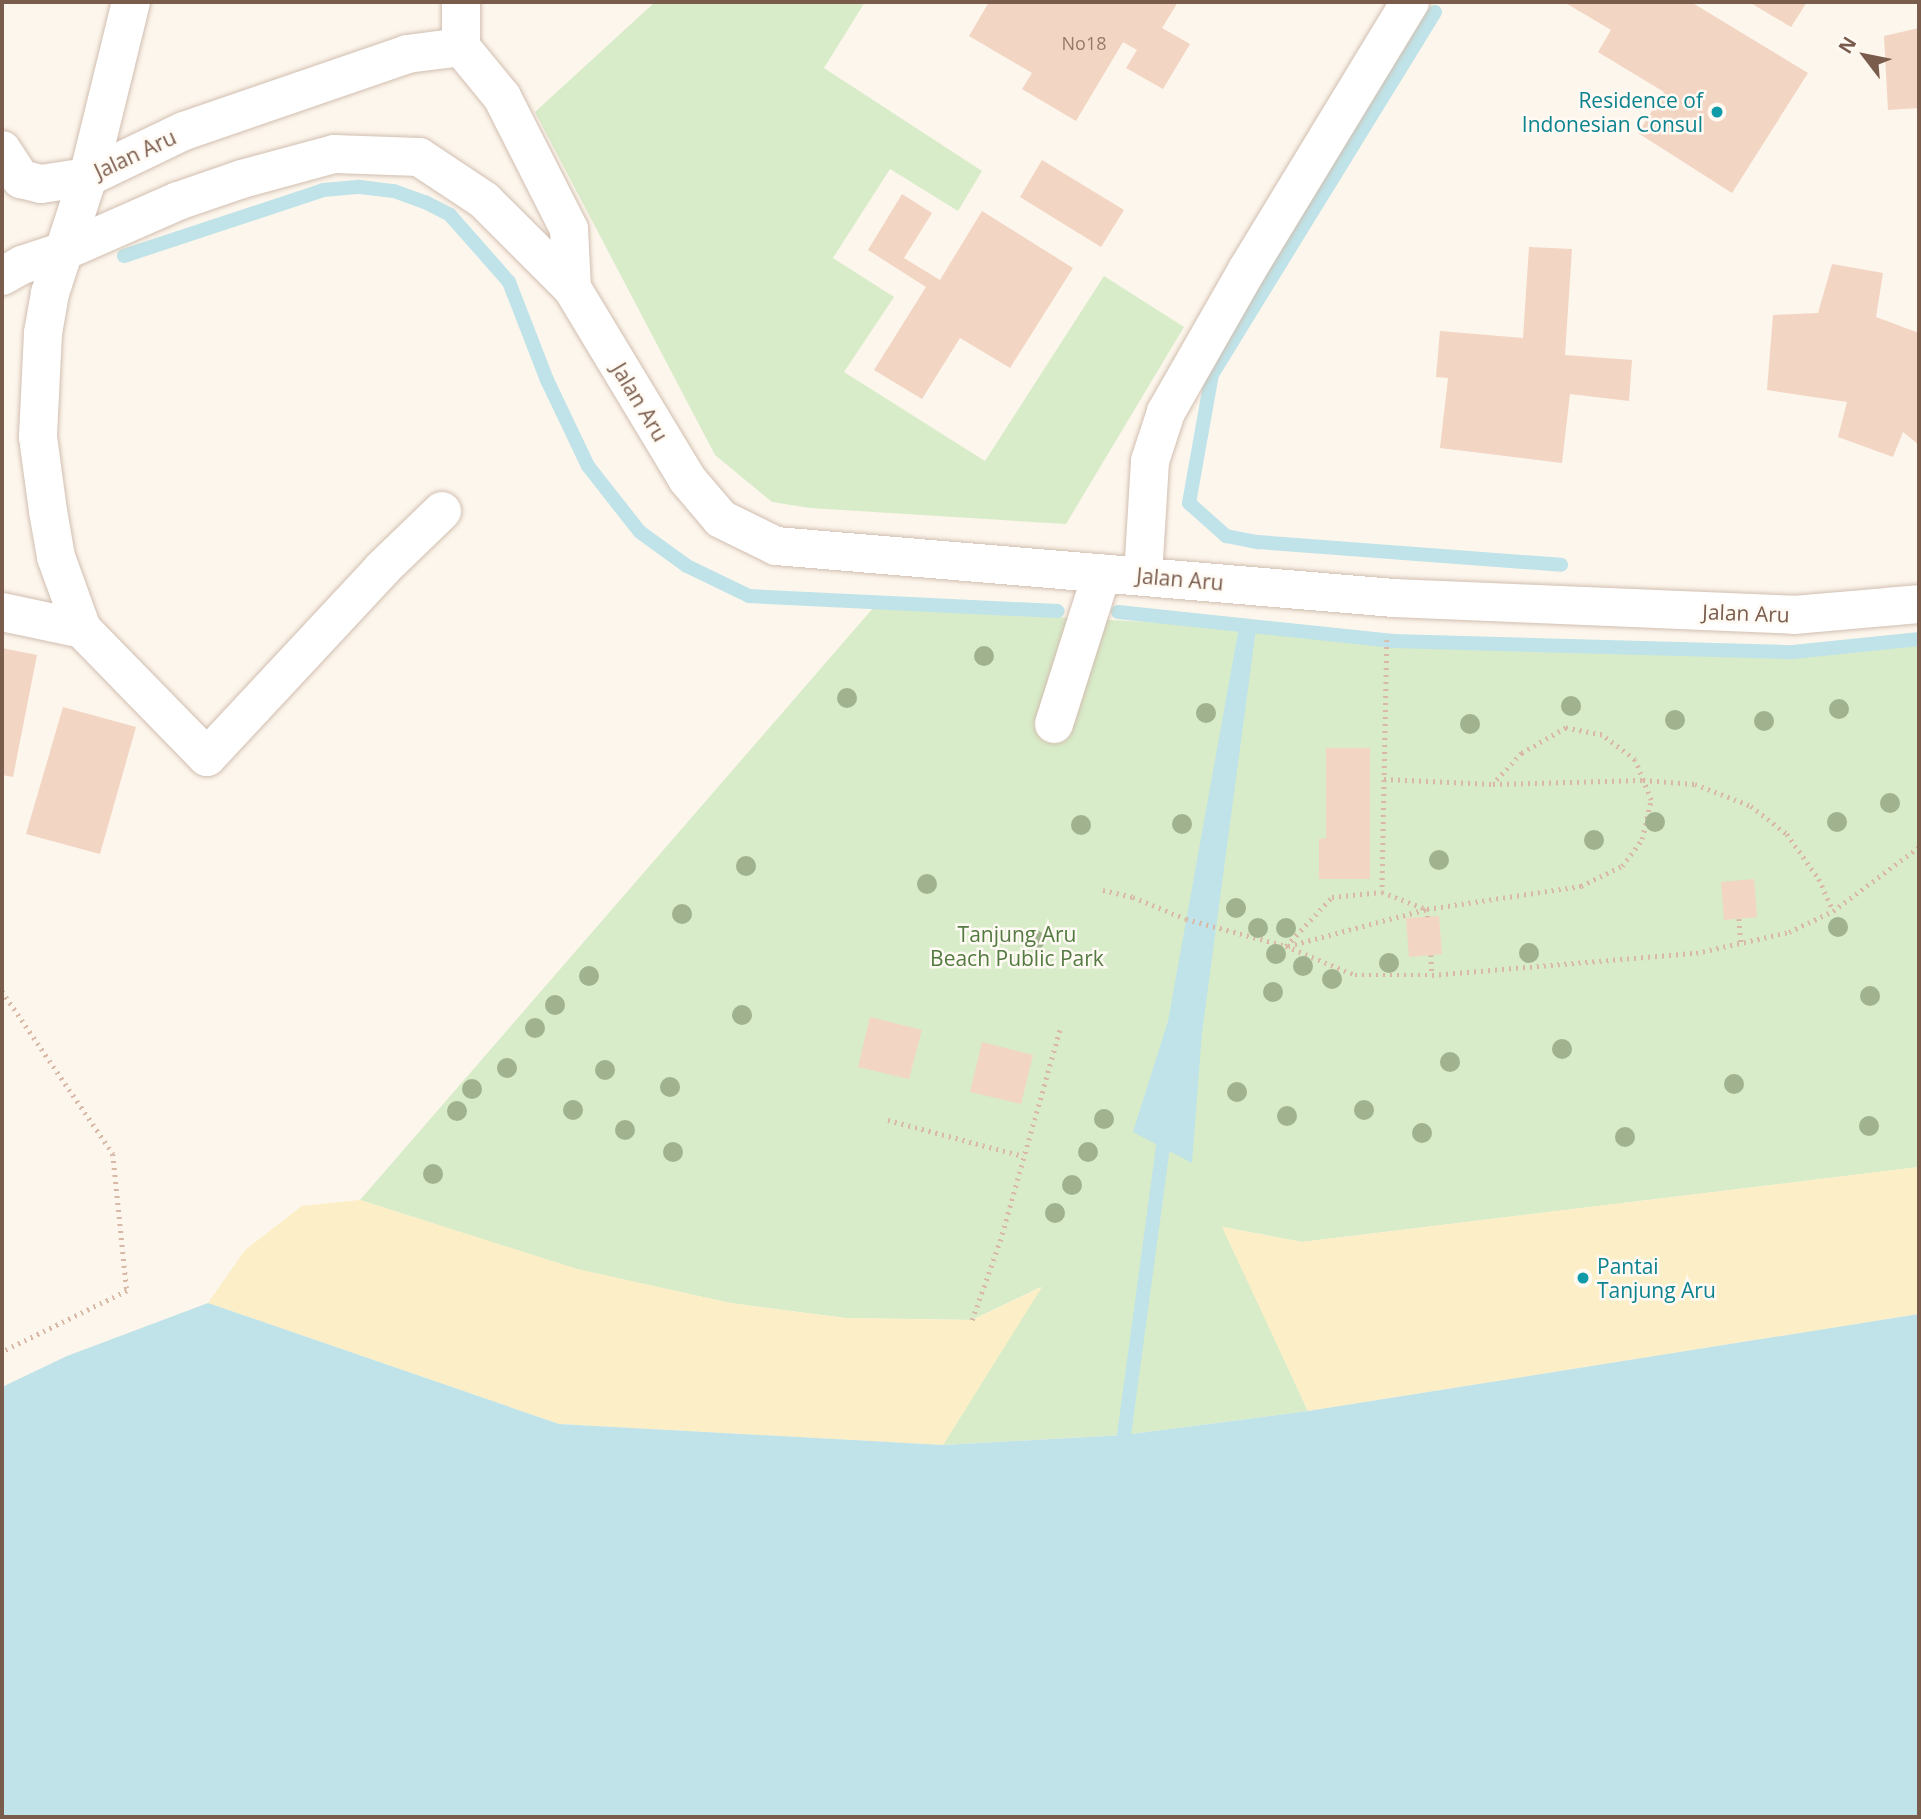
<!DOCTYPE html>
<html>
<head>
<meta charset="utf-8">
<style>
  body { margin:0 }
  #map { position:relative; width:1921px; height:1819px; overflow:hidden; background:#fdf6ec; font-family:"Open Sans",sans-serif }
  div>[style] { position:absolute }
  .green>* { inset:0; background:#d8ecc9 }
  .sand>* { inset:0; background:#fcefc7 }
  .water>* { inset:0; background:#bfe3e8 }
  .stream>* { height:14px; margin:-7px; padding:0 7px; transform-origin:7px; border-radius:7px; background:#bfe3e8 }
  .building>* { inset:0; background:#f3d5c3 }
  .path>* { height:4.5px; margin-top:-2.25px; transform-origin:0; background:repeating-linear-gradient(90deg,#d9b8a5 0 2px,transparent 0 7px) }
  .roads { filter:drop-shadow(0 0 2px #d1beb0) drop-shadow(0 0 2px #d1beb0) }
  .minor>* { height:38px; margin:-19px; padding:0 19px; transform-origin:19px; border-radius:19px; background:#fff }
  .trees>* { width:20px; height:20px; margin:-10px; border-radius:50%; background:#a0b28e }
  .dots>* { width:19px; height:19px; translate:-50% -50%; box-sizing:border-box; border:4px solid #fffaf3; border-radius:50% }
  span { translate:-50% -50%; white-space:nowrap; text-align:center; line-height:1.15; -webkit-text-stroke:5px #fffaf3; paint-order:stroke }
  .number-label { font-size:18px; color:#987a6a }
  .number-label span { -webkit-text-stroke-width:0 }
  .culture-label { font-size:21px; color:#0d838f }
  .right { translate:-100% -50%; text-align:right }
  .left { translate:0 -50%; text-align:left }
  .street-label { font-size:21px; color:#7a5c4d }
  .park-label { font-size:21px; color:#537a41 }
  .frame { position:absolute; inset:0; border:4px solid #7a5c4d; pointer-events:none }
  .north { position:absolute; left:1830px; top:21px; width:70px; height:70px; -webkit-text-stroke:5px #fffaf3; paint-order:stroke; rotate:302deg; font-size:19px; font-weight:700; line-height:28px; text-align:center; color:#7a5c4d }
  .north::after { content:''; display:block; margin:auto; width:24px; height:32px; background:#7a5c4d; clip-path:polygon(50% 0,100% 100%,50% 72%,0 100%) }
</style>
</head>
<body>
<div id="map">
  <div class="green">
    <div style="clip-path:polygon(655px 2px,865px 2px,824px 68px,982px 171px,958px 211px,890px 169px,833px 258px,894px 297px,844px 372px,985px 461px,1104px 276px,1184px 327px,1066px 524px,810px 508px,772px 502px,715px 455px,535px 112px)"></div>
    <div style="clip-path:polygon(874px 607px,1239px 627px,1387px 646px,1793px 658px,1919px 644px,1919px 1167px,1302px 1242px,1223px 1227px,1308px 1411px,1124px 1435px,943px 1445px,1041px 1287px,972px 1320px,845px 1318px,730px 1303px,576px 1269px,360px 1200px)"></div>
  </div>
  <div class="sand">
    <div style="clip-path:polygon(1919px 1167px,1919px 1314px,1308px 1411px,1222px 1227px,1302px 1242px)"></div>
    <div style="clip-path:polygon(360px 1200px,577px 1269px,730px 1303px,845px 1318px,972px 1320px,1042px 1287px,943px 1445px,559px 1424px,208px 1303px,245px 1250px,302px 1206px)"></div>
  </div>
  <div class="water">
    <div style="clip-path:polygon(1239px 627px,1256px 629px,1202px 1033px,1192px 1163px,1133px 1132px,1168px 1021px)"></div>
    <div style="clip-path:polygon(208px 1303px,559px 1424px,943px 1445px,1124px 1435px,1308px 1411px,1919px 1314px,1919px 1817px,2px 1817px,2px 1387px,67px 1356px)"></div>
  </div>
  <div class="stream">
    <div style="left:1435px;top:12px;width:425px;rotate:121.6deg"></div>
    <div style="left:1212px;top:374px;width:131px;rotate:100.1deg"></div>
    <div style="left:1189px;top:503px;width:50px;rotate:41.7deg"></div>
    <div style="left:1226px;top:536px;width:33px;rotate:11deg"></div>
    <div style="left:1258px;top:542px;width:304px;rotate:4.3deg"></div>
    <div style="left:124px;top:256px;width:210px;rotate:-18.3deg"></div>
    <div style="left:323px;top:190px;width:37px;rotate:-5deg"></div>
    <div style="left:360px;top:187px;width:34px;rotate:7deg"></div>
    <div style="left:394px;top:191px;width:33px;rotate:20deg"></div>
    <div style="left:425px;top:202px;width:28px;rotate:27deg"></div>
    <div style="left:450px;top:215px;width:89px;rotate:48.6deg"></div>
    <div style="left:509px;top:282px;width:105px;rotate:68.8deg"></div>
    <div style="left:547px;top:380px;width:95px;rotate:64.5deg"></div>
    <div style="left:588px;top:466px;width:84px;rotate:51.8deg"></div>
    <div style="left:640px;top:532px;width:58px;rotate:35.9deg"></div>
    <div style="left:687px;top:566px;width:69px;rotate:25.8deg"></div>
    <div style="left:749px;top:596px;width:309px;rotate:2.8deg"></div>
    <div style="left:1118px;top:612px;width:277px;rotate:6deg"></div>
    <div style="left:1393px;top:641px;width:400px;rotate:1.6deg"></div>
    <div style="left:1793px;top:652px;width:127px;rotate:-5.9deg"></div>
    <div style="left:1124px;top:1435px;width:308px;rotate:-82.3deg"></div>
  </div>
  <div class="building">
    <div style="clip-path:polygon(989px 2px,1178px 2px,1162px 28px,1190px 44px,1163px 89px,1126px 68px,1137px 50px,1123px 42px,1076px 121px,1022px 89px,1032px 73px,969px 36px)"></div>
    <div style="clip-path:polygon(1564px 2px,1691px 2px,1808px 73px,1732px 193px,1638px 133px,1664px 92px,1598px 52px,1611px 30px)"></div>
    <div style="clip-path:polygon(1749px 2px,1807px 2px,1791px 27px)"></div>
    <div style="clip-path:polygon(1919px 28px,1919px 108px,1888px 110px,1884px 36px)"></div>
    <div style="clip-path:polygon(1042px 160px,1124px 210px,1101px 247px,1020px 197px)"></div>
    <div style="clip-path:polygon(902px 194px,932px 213px,904px 258px,940px 280px,982px 211px,1073px 268px,1010px 368px,960px 338px,922px 399px,874px 370px,926px 287px,868px 250px)"></div>
    <div style="clip-path:polygon(1529px 247px,1572px 249px,1565px 355px,1632px 360px,1629px 401px,1570px 394px,1562px 463px,1440px 448px,1448px 378px,1436px 377px,1440px 331px,1523px 338px)"></div>
    <div style="clip-path:polygon(1832px 264px,1883px 273px,1876px 317px,1919px 333px,1919px 445px,1903px 432px,1893px 457px,1838px 437px,1847px 402px,1767px 390px,1773px 315px,1818px 313px)"></div>
    <div style="clip-path:polygon(2px 648px,37px 655px,13px 777px,2px 775px)"></div>
    <div style="clip-path:polygon(63px 707px,136px 727px,100px 854px,26px 834px)"></div>
    <div style="clip-path:polygon(1326px 748px,1370px 748px,1370px 879px,1319px 879px,1319px 839px,1326px 838px)"></div>
    <div style="clip-path:polygon(1754px 879px,1757px 917px,1724px 920px,1721px 882px)"></div>
    <div style="clip-path:polygon(1439px 916px,1442px 954px,1409px 957px,1406px 918px)"></div>
    <div style="clip-path:polygon(870px 1017px,922px 1030px,909px 1079px,858px 1067px)"></div>
    <div style="clip-path:polygon(982px 1042px,1033px 1055px,1021px 1104px,970px 1092px)"></div>
  </div>
  <div class="path">
    <div style="left:1387px;top:640px;width:252px;rotate:91.1deg"></div>
    <div style="left:1382px;top:892px;width:47px;rotate:21.1deg"></div>
    <div style="left:1384px;top:779px;width:109px;rotate:2.6deg"></div>
    <div style="left:1493px;top:784px;width:150px;rotate:-1.5deg"></div>
    <div style="left:1643px;top:780px;width:52px;rotate:4.4deg"></div>
    <div style="left:1695px;top:784px;width:60px;rotate:21.4deg"></div>
    <div style="left:1751px;top:806px;width:46px;rotate:37.9deg"></div>
    <div style="left:1787px;top:834px;width:55px;rotate:54.6deg"></div>
    <div style="left:1819px;top:879px;width:34px;rotate:66deg"></div>
    <div style="left:1103px;top:890px;width:31px;rotate:13deg"></div>
    <div style="left:1133px;top:897px;width:57px;rotate:22.5deg"></div>
    <div style="left:1186px;top:919px;width:104px;rotate:15.1deg"></div>
    <div style="left:1286px;top:946px;width:75px;rotate:22.8deg"></div>
    <div style="left:1355px;top:975px;width:77px"></div>
    <div style="left:1432px;top:975px;width:265px;rotate:-4.8deg"></div>
    <div style="left:1696px;top:953px;width:95px;rotate:-12.7deg"></div>
    <div style="left:1789px;top:932px;width:49px;rotate:-25.5deg"></div>
    <div style="left:1833px;top:911px;width:107px;rotate:-36.7deg"></div>
    <div style="left:1427px;top:909px;width:8px;rotate:83deg"></div>
    <div style="left:1739px;top:919px;width:24px;rotate:85deg"></div>
    <div style="left:1286px;top:946px;width:67px;rotate:-46.8deg"></div>
    <div style="left:1332px;top:897px;width:50px;rotate:-5.7deg"></div>
    <div style="left:1288px;top:946px;width:144px;rotate:-14.9deg"></div>
    <div style="left:1427px;top:909px;width:156px;rotate:-8.5deg"></div>
    <div style="left:1581px;top:886px;width:46px;rotate:-26deg"></div>
    <div style="left:1622px;top:866px;width:34px;rotate:-53deg"></div>
    <div style="left:1642px;top:839px;width:40px;rotate:-77deg"></div>
    <div style="left:1651px;top:800px;width:43px;rotate:-111.8deg"></div>
    <div style="left:1635px;top:760px;width:41px;rotate:-142.9deg"></div>
    <div style="left:1602px;top:735px;width:37px;rotate:-169deg"></div>
    <div style="left:1566px;top:728px;width:51px;rotate:150.4deg"></div>
    <div style="left:1522px;top:753px;width:42px;rotate:133.1deg"></div>
    <div style="left:1431px;top:955px;width:20px;rotate:87deg"></div>
    <div style="left:2px;top:991px;width:197px;rotate:55.7deg"></div>
    <div style="left:113px;top:1154px;width:138px;rotate:84.2deg"></div>
    <div style="left:127px;top:1291px;width:139px;rotate:154deg"></div>
    <div style="left:888px;top:1120px;width:140px;rotate:14.9deg"></div>
    <div style="left:972px;top:1320px;width:84px;rotate:-70.5deg"></div>
    <div style="left:1000px;top:1241px;width:223px;rotate:-74.2deg"></div>
  </div>
  <div class="roads">
    <div class="minor">
      <div style="left:131px;top:2px;width:180px;rotate:103.8deg"></div>
      <div style="left:88px;top:177px;width:122px;rotate:108.1deg"></div>
      <div style="left:50px;top:293px;width:41px;rotate:99.9deg"></div>
      <div style="left:43px;top:333px;width:104px;rotate:92.8deg"></div>
      <div style="left:38px;top:437px;width:75px;rotate:82.3deg"></div>
      <div style="left:48px;top:511px;width:47px;rotate:80.1deg"></div>
      <div style="left:56px;top:557px;width:77px;rotate:70.1deg"></div>
      <div style="left:82px;top:629px;width:179px;rotate:45.7deg"></div>
      <div style="left:207px;top:757px;width:258px;rotate:-47deg"></div>
      <div style="left:383px;top:568px;width:82px;rotate:-44deg"></div>
      <div style="left:461px;top:2px;width:45px;rotate:90deg"></div>
      <div style="left:2px;top:150px;width:35px;rotate:57deg"></div>
      <div style="left:21px;top:179px;width:21px;rotate:14deg"></div>
      <div style="left:41px;top:184px;width:48px;rotate:-8.5deg"></div>
      <div style="left:88px;top:177px;width:106px;rotate:-25.6deg"></div>
      <div style="left:184px;top:131px;width:236px;rotate:-19deg"></div>
      <div style="left:407px;top:54px;width:54px;rotate:-7.4deg"></div>
      <div style="left:461px;top:47px;width:65px;rotate:50.6deg"></div>
      <div style="left:502px;top:97px;width:148px;rotate:63.1deg"></div>
      <div style="left:569px;top:229px;width:59px;rotate:87.1deg"></div>
      <div style="left:572px;top:288px;width:124px;rotate:-135deg"></div>
      <div style="left:484px;top:200px;width:78px;rotate:-146.5deg"></div>
      <div style="left:419px;top:157px;width:85px;rotate:-178deg"></div>
      <div style="left:334px;top:154px;width:95px;rotate:164.8deg"></div>
      <div style="left:242px;top:179px;width:68px;rotate:161deg"></div>
      <div style="left:178px;top:201px;width:124px;rotate:156.3deg"></div>
      <div style="left:64px;top:251px;width:44px;rotate:161.6deg"></div>
      <div style="left:22px;top:265px;width:23px;rotate:151deg"></div>
      <div style="left:572px;top:288px;width:223px;rotate:58.9deg"></div>
      <div style="left:687px;top:479px;width:52px;rotate:49.6deg"></div>
      <div style="left:721px;top:519px;width:61px;rotate:26.1deg"></div>
      <div style="left:776px;top:546px;width:620px;rotate:4.81deg"></div>
      <div style="left:1394px;top:598px;width:400px;rotate:2.4deg"></div>
      <div style="left:1794px;top:615px;width:125px;rotate:-5deg"></div>
      <div style="left:1143px;top:576px;width:115px;rotate:-86.5deg"></div>
      <div style="left:1150px;top:461px;width:52px;rotate:-71.9deg"></div>
      <div style="left:1166px;top:412px;width:163px;rotate:-60.3deg"></div>
      <div style="left:1247px;top:270px;width:314px;rotate:-58.7deg"></div>
      <div style="left:2px;top:612px;width:82px;rotate:12deg"></div>
      <div style="left:1054px;top:724px;width:158px;rotate:-72.4deg"></div>
    </div>
  </div>
  <div class="trees">
    <div style="left:984px;top:656px"></div>
    <div style="left:847px;top:698px"></div>
    <div style="left:1571px;top:706px"></div>
    <div style="left:1839px;top:709px"></div>
    <div style="left:1206px;top:713px"></div>
    <div style="left:1675px;top:720px"></div>
    <div style="left:1764px;top:721px"></div>
    <div style="left:1470px;top:724px"></div>
    <div style="left:1890px;top:803px"></div>
    <div style="left:1655px;top:822px"></div>
    <div style="left:1837px;top:822px"></div>
    <div style="left:1182px;top:824px"></div>
    <div style="left:1081px;top:825px"></div>
    <div style="left:1594px;top:840px"></div>
    <div style="left:1439px;top:860px"></div>
    <div style="left:746px;top:866px"></div>
    <div style="left:927px;top:884px"></div>
    <div style="left:1236px;top:908px"></div>
    <div style="left:682px;top:914px"></div>
    <div style="left:1838px;top:927px"></div>
    <div style="left:1258px;top:928px"></div>
    <div style="left:1286px;top:928px"></div>
    <div style="left:1035px;top:940px"></div>
    <div style="left:1529px;top:953px"></div>
    <div style="left:1276px;top:954px"></div>
    <div style="left:1389px;top:963px"></div>
    <div style="left:1303px;top:966px"></div>
    <div style="left:589px;top:976px"></div>
    <div style="left:1332px;top:979px"></div>
    <div style="left:1273px;top:992px"></div>
    <div style="left:1870px;top:996px"></div>
    <div style="left:555px;top:1005px"></div>
    <div style="left:742px;top:1015px"></div>
    <div style="left:535px;top:1028px"></div>
    <div style="left:1562px;top:1049px"></div>
    <div style="left:1450px;top:1062px"></div>
    <div style="left:507px;top:1068px"></div>
    <div style="left:605px;top:1070px"></div>
    <div style="left:1734px;top:1084px"></div>
    <div style="left:670px;top:1087px"></div>
    <div style="left:472px;top:1089px"></div>
    <div style="left:1237px;top:1092px"></div>
    <div style="left:573px;top:1110px"></div>
    <div style="left:1364px;top:1110px"></div>
    <div style="left:457px;top:1111px"></div>
    <div style="left:1287px;top:1116px"></div>
    <div style="left:1104px;top:1119px"></div>
    <div style="left:1869px;top:1126px"></div>
    <div style="left:625px;top:1130px"></div>
    <div style="left:1422px;top:1133px"></div>
    <div style="left:1625px;top:1137px"></div>
    <div style="left:673px;top:1152px"></div>
    <div style="left:1088px;top:1152px"></div>
    <div style="left:433px;top:1174px"></div>
    <div style="left:1072px;top:1185px"></div>
    <div style="left:1055px;top:1213px"></div>
  </div>
  <div class="dots">
    <div style="left:1717px;top:112px;background:#0f9aa8"></div>
    <div style="left:1583px;top:1278px;background:#0f9aa8"></div>
  </div>
  <div class="number-label">
    <span style="left:1084px;top:43px">No18</span>
  </div>
  <div class="culture-label">
    <span class="right" style="left:1703px;top:112px">Residence of<br>Indonesian Consul</span>
    <span class="left" style="left:1597px;top:1278px">Pantai<br>Tanjung Aru</span>
  </div>
  <div class="street-label">
    <span style="left:135px;top:154px;rotate:-25deg">Jalan Aru</span>
    <span style="left:640px;top:402px;rotate:59deg">Jalan Aru</span>
    <span style="left:1180px;top:579px;rotate:5deg">Jalan Aru</span>
    <span style="left:1746px;top:613px;rotate:2deg">Jalan Aru</span>
  </div>
  <div class="park-label">
    <span style="left:1017px;top:946px">Tanjung Aru<br>Beach Public Park</span>
  </div>
  <div class="frame"></div>
  <div class="north">N</div>
</div>
</body>
</html>
